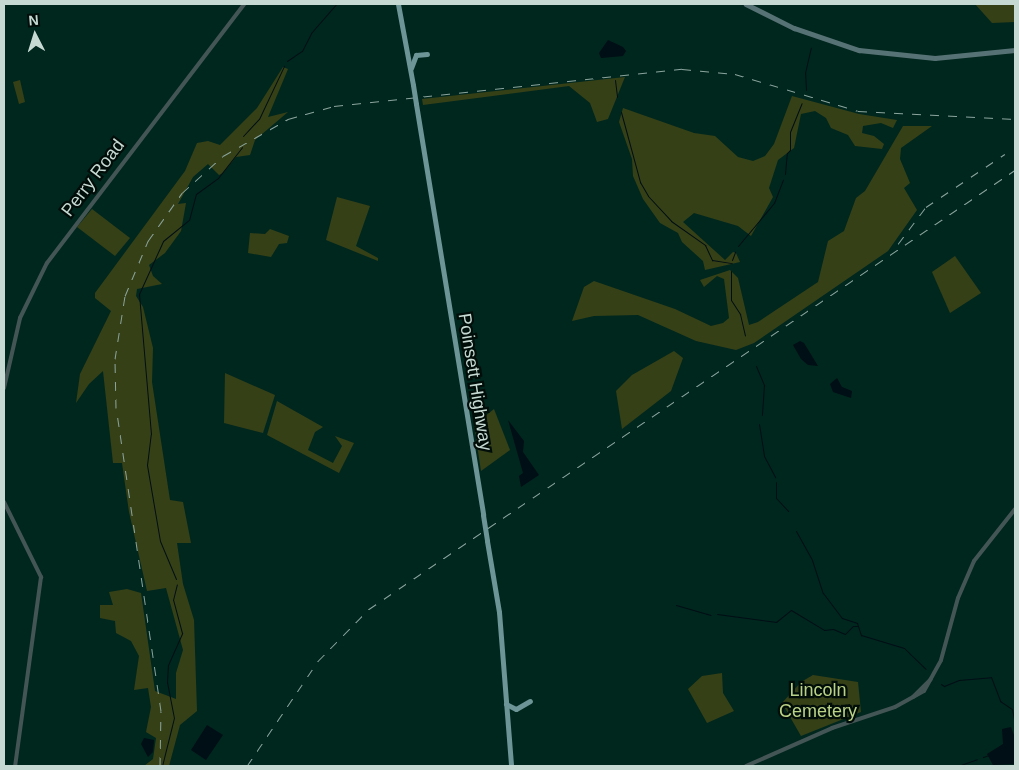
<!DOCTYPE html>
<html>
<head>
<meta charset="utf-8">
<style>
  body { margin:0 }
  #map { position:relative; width:1019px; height:770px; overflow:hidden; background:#00271e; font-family:Helvetica,sans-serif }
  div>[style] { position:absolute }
  .green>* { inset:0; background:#354017 }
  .water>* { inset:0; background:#000e15 }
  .stream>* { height:1px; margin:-0.5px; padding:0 0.5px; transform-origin:0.5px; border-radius:0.5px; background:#000e15 }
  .tertiary>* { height:4px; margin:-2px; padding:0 2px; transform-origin:2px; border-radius:2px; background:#445556 }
  .secondary>* { height:4.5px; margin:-2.25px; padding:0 2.25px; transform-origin:2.25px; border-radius:2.25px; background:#577274 }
  .trunk>* { height:5px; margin:-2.5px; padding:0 2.5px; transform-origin:2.5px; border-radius:2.5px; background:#6d9496 }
  .rail>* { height:1px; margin-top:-0.5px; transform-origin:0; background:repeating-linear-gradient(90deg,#8ba59d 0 9px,transparent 0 18px) }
  .trunk-bridge>* { height:5px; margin:-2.5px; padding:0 2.5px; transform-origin:2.5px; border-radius:2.5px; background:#6d9496 }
  span { translate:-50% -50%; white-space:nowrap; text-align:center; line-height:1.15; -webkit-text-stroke:4.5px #010d09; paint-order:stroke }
  .street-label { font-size:18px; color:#c6dad3 }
  .park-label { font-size:18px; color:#bad285 }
  .frame { position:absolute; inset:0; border:5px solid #c6dad3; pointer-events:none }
  .north { position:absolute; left:10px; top:10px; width:50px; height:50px; -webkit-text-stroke:4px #010d09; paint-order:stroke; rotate:355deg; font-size:14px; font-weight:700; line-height:20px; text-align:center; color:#c6dad3 }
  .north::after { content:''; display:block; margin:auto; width:18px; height:22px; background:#c6dad3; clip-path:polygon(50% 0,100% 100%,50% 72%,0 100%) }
</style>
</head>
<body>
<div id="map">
  <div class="green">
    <div style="clip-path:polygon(975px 4px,1015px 4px,1015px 22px,992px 23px)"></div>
    <div style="clip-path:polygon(283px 67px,288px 69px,268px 117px,288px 112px,255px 140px,250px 155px,236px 157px,223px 173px,219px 175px,208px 164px,193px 177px,178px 204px,186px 203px,181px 231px,165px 253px,149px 265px,153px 276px,162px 284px,137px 289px,136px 296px,143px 307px,153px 348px,152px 382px,170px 500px,183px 502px,191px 543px,177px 543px,183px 584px,194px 620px,197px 711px,180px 725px,169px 766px,130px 766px,144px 766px,153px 759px,156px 738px,146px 732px,151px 707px,148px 688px,134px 690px,139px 656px,131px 641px,116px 633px,115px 621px,100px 618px,100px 605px,113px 605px,109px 592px,127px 589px,141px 593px,155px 691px,176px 699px,176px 673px,183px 650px,166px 588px,147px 591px,129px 512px,122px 463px,113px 463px,103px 371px,89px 384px,76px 403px,80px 374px,111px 311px,95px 298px,95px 293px,185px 171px,197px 143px,208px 141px,220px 145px,257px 108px)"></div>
    <div style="clip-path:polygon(625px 77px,608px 119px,597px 122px,590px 103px,569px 86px,423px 105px,422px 99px)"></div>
    <div style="clip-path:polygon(20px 80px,25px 102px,19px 104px,13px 82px)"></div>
    <div style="clip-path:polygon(792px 96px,859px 114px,897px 120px,893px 128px,881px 123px,863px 126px,862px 133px,874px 136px,884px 144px,882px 149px,855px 146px,848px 135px,831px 128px,826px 118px,815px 111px,801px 114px,794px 148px,778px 160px,769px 188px,773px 197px,751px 236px,738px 226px,694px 213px,683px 222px,725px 260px,733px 252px,736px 253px,740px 262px,705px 270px,703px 261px,682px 242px,678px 233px,660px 223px,643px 199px,633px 176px,632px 159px,619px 122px,623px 108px,694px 133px,715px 136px,738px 157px,753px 161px,765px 156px,774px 144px)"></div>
    <div style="clip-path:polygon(903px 126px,932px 126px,901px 148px,900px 159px,910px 183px,904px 188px,917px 210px,888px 251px,754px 343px,736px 350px,696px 341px,638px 315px,594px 316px,572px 321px,584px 287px,594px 281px,675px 309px,711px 326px,723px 323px,729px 318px,724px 279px,717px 276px,704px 287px,700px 280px,730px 270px,738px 278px,749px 325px,758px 322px,818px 282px,828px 241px,844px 231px,856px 198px,865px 191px)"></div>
    <div style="clip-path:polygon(337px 197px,370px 206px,356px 246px,378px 258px,378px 261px,326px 240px)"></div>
    <div style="clip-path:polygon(92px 209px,130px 238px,115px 256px,77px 227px)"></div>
    <div style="clip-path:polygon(270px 229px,289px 236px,287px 243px,279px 244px,271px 257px,248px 253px,250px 233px,265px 234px)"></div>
    <div style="clip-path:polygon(955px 256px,981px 293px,950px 313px,932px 272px)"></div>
    <div style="clip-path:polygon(674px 351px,683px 358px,671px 391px,622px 429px,616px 391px,632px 375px)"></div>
    <div style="clip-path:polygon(225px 373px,275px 395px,263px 433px,224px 423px)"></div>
    <div style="clip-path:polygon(277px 401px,323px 427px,315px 432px,308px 450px,333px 463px,342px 446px,335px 436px,354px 443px,339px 473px,267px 435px)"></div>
    <div style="clip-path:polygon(494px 409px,510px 450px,481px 471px,474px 425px)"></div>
    <div style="clip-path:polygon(722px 673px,723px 693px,734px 711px,707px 723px,688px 689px,702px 676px)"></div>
    <div style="clip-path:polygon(813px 675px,858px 682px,861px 712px,801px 736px,782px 703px,801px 682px)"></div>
  </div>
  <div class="water">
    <div style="clip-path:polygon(608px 40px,623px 47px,626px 51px,623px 56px,601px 58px,599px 53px)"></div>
    <div style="clip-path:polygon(800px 341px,804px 343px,818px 366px,808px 365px,801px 359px,793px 345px)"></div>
    <div style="clip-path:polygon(837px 378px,842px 387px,852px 391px,851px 398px,833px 392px,830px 384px)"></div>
    <div style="clip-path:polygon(508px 420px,524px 441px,523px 452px,539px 475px,521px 487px,519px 476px,523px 473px)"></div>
    <div style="clip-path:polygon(207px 725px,223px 735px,206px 760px,191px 750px)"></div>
    <div style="clip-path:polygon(1011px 727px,1015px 738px,1015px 764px,993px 765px,987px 754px,1003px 744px,1002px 729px)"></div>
    <div style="clip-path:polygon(144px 738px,154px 740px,153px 752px,148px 757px,141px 744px)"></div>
  </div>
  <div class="stream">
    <div style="left:287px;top:61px;width:18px;rotate:-34deg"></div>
    <div style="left:302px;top:51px;width:20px;rotate:-63deg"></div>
    <div style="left:311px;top:33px;width:38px;rotate:-49deg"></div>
    <div style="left:615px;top:80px;width:17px;rotate:83deg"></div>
    <div style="left:806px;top:90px;width:17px;rotate:-93deg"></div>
    <div style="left:805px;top:73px;width:26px;rotate:-77deg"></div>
    <div style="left:621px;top:112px;width:73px;rotate:74.8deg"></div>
    <div style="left:640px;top:182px;width:16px;rotate:60deg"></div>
    <div style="left:648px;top:196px;width:34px;rotate:47deg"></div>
    <div style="left:671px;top:221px;width:42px;rotate:35.2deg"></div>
    <div style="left:705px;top:245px;width:17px;rotate:65deg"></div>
    <div style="left:712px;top:260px;width:20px;rotate:9deg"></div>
    <div style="left:243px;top:136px;width:23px;rotate:-47deg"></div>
    <div style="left:259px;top:119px;width:59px;rotate:-64.7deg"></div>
    <div style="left:785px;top:174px;width:21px;rotate:-85deg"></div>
    <div style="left:787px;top:153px;width:4px;rotate:-45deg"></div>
    <div style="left:790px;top:150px;width:18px;rotate:-90deg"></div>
    <div style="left:790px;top:132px;width:31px;rotate:-68deg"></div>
    <div style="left:738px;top:246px;width:56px;rotate:-50.1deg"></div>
    <div style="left:774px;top:203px;width:25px;rotate:-69deg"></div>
    <div style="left:732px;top:260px;width:9px;rotate:-69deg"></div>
    <div style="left:731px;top:271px;width:29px;rotate:90deg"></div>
    <div style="left:731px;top:300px;width:17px;rotate:57deg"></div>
    <div style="left:740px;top:314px;width:22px;rotate:77deg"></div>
    <div style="left:756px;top:366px;width:21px;rotate:67deg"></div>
    <div style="left:764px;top:385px;width:30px;rotate:94deg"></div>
    <div style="left:759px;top:424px;width:32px;rotate:81deg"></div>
    <div style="left:764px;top:456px;width:24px;rotate:62deg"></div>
    <div style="left:776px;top:482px;width:16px;rotate:90deg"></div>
    <div style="left:776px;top:498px;width:18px;rotate:47deg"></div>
    <div style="left:796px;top:531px;width:33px;rotate:61deg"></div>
    <div style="left:812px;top:560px;width:35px;rotate:72deg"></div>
    <div style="left:823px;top:593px;width:31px;rotate:53deg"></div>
    <div style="left:842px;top:618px;width:16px;rotate:18deg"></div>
    <div style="left:857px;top:623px;width:13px;rotate:72deg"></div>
    <div style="left:861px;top:635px;width:45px;rotate:16.8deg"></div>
    <div style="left:904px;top:648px;width:30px;rotate:44deg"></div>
    <div style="left:176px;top:579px;width:41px;rotate:-112.8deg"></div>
    <div style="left:160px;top:541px;width:77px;rotate:-99.7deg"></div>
    <div style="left:147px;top:465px;width:31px;rotate:-83deg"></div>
    <div style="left:151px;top:434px;width:141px;rotate:-94.9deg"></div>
    <div style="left:139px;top:294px;width:58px;rotate:-65.6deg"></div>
    <div style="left:163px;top:241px;width:33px;rotate:-39deg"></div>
    <div style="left:189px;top:220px;width:27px;rotate:-75deg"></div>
    <div style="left:196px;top:194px;width:27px;rotate:-36deg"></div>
    <div style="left:218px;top:178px;width:39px;rotate:-52deg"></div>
    <div style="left:676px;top:605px;width:36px;rotate:16deg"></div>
    <div style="left:717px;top:614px;width:60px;rotate:7.7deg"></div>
    <div style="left:776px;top:622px;width:19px;rotate:-39deg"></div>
    <div style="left:791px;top:610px;width:39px;rotate:31deg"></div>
    <div style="left:824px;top:630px;width:9px;rotate:-6deg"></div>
    <div style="left:833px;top:629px;width:13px;rotate:23deg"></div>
    <div style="left:845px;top:634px;width:11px;rotate:-45deg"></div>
    <div style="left:853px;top:626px;width:4px"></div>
    <div style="left:941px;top:684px;width:4px;rotate:34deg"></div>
    <div style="left:944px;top:686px;width:16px;rotate:-22deg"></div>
    <div style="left:959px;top:680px;width:32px;rotate:-5deg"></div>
    <div style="left:991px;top:677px;width:26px;rotate:69deg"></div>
    <div style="left:1000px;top:701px;width:14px;rotate:34deg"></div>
    <div style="left:1012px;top:709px;width:15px;rotate:79deg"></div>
    <div style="left:983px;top:757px;width:6px;rotate:-18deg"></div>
    <div style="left:162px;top:766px;width:49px;rotate:-76deg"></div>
    <div style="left:174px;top:718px;width:36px;rotate:-101deg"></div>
    <div style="left:167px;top:683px;width:18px;rotate:-87deg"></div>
    <div style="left:168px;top:665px;width:35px;rotate:-66deg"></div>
    <div style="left:182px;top:633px;width:34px;rotate:-105deg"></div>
    <div style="left:173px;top:600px;width:16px;rotate:-76deg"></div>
    <div style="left:958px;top:766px;width:20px;rotate:-20deg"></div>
  </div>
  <div class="tertiary">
    <div style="left:4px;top:388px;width:72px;rotate:-77.1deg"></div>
    <div style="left:20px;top:318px;width:61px;rotate:-63.9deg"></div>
    <div style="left:47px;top:263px;width:325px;rotate:-52.7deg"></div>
    <div style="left:4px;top:502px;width:84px;rotate:63.7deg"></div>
    <div style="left:41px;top:577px;width:191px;rotate:97.8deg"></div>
    <div style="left:913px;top:697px;width:25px;rotate:-45deg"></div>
    <div style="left:746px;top:766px;width:94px;rotate:-23.8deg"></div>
    <div style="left:832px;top:728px;width:66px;rotate:-18.4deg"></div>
    <div style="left:895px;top:707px;width:33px;rotate:-29deg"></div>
    <div style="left:924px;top:691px;width:35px;rotate:-61deg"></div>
    <div style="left:941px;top:660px;width:64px;rotate:-74.7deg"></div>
    <div style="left:958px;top:598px;width:40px;rotate:-66.6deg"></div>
    <div style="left:974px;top:561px;width:66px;rotate:-51.7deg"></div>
  </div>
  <div class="secondary">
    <div style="left:746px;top:4px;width:54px;rotate:26.6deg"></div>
    <div style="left:794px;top:28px;width:69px;rotate:18.7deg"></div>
    <div style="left:859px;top:50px;width:76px;rotate:6deg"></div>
    <div style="left:935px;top:58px;width:80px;rotate:-5.7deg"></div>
  </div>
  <div class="trunk">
    <div style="left:398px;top:4px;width:82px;rotate:79.5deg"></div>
    <div style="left:411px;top:68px;width:14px;rotate:-69deg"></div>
    <div style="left:416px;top:55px;width:11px;rotate:-5deg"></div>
    <div style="left:416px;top:104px;width:416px;rotate:80.7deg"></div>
    <div style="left:487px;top:541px;width:72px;rotate:80.4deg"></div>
    <div style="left:499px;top:612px;width:154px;rotate:85.5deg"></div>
    <div style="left:506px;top:704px;width:11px;rotate:27deg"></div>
    <div style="left:516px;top:709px;width:16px;rotate:-30deg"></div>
  </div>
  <div class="rail">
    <div style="left:898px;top:244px;width:46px;rotate:-52.9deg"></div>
    <div style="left:926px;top:207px;width:95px;rotate:-33.9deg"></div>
    <div style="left:160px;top:766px;width:55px;rotate:-89deg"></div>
    <div style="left:161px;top:711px;width:306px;rotate:-98.4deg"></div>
    <div style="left:116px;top:408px;width:49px;rotate:-91.2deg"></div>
    <div style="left:115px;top:359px;width:64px;rotate:-81deg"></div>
    <div style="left:125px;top:296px;width:60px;rotate:-67.3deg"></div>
    <div style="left:148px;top:241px;width:59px;rotate:-54.7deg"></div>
    <div style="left:182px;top:193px;width:55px;rotate:-42.1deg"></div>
    <div style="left:223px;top:156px;width:75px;rotate:-29.6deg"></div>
    <div style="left:288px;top:119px;width:48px;rotate:-15.8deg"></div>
    <div style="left:334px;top:106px;width:350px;rotate:-6.1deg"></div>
    <div style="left:682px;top:69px;width:53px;rotate:5.4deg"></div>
    <div style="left:735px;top:74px;width:128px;rotate:16.7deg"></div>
    <div style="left:858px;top:111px;width:157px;rotate:2.9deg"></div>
    <div style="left:247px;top:766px;width:127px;rotate:-55.9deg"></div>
    <div style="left:318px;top:661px;width:73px;rotate:-45.6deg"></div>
    <div style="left:369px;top:609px;width:781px;rotate:-34.2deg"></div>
  </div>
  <div class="trunk-bridge">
    <div style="left:413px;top:85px;width:19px;rotate:81deg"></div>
    <div style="left:483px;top:515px;width:26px;rotate:81deg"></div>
  </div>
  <div class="street-label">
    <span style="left:93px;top:178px;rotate:-53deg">Perry Road</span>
    <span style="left:475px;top:382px;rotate:81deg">Poinsett Highway</span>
  </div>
  <div class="park-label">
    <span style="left:818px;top:701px">Lincoln<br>Cemetery</span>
  </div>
  <div class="frame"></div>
  <div class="north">N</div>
</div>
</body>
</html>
